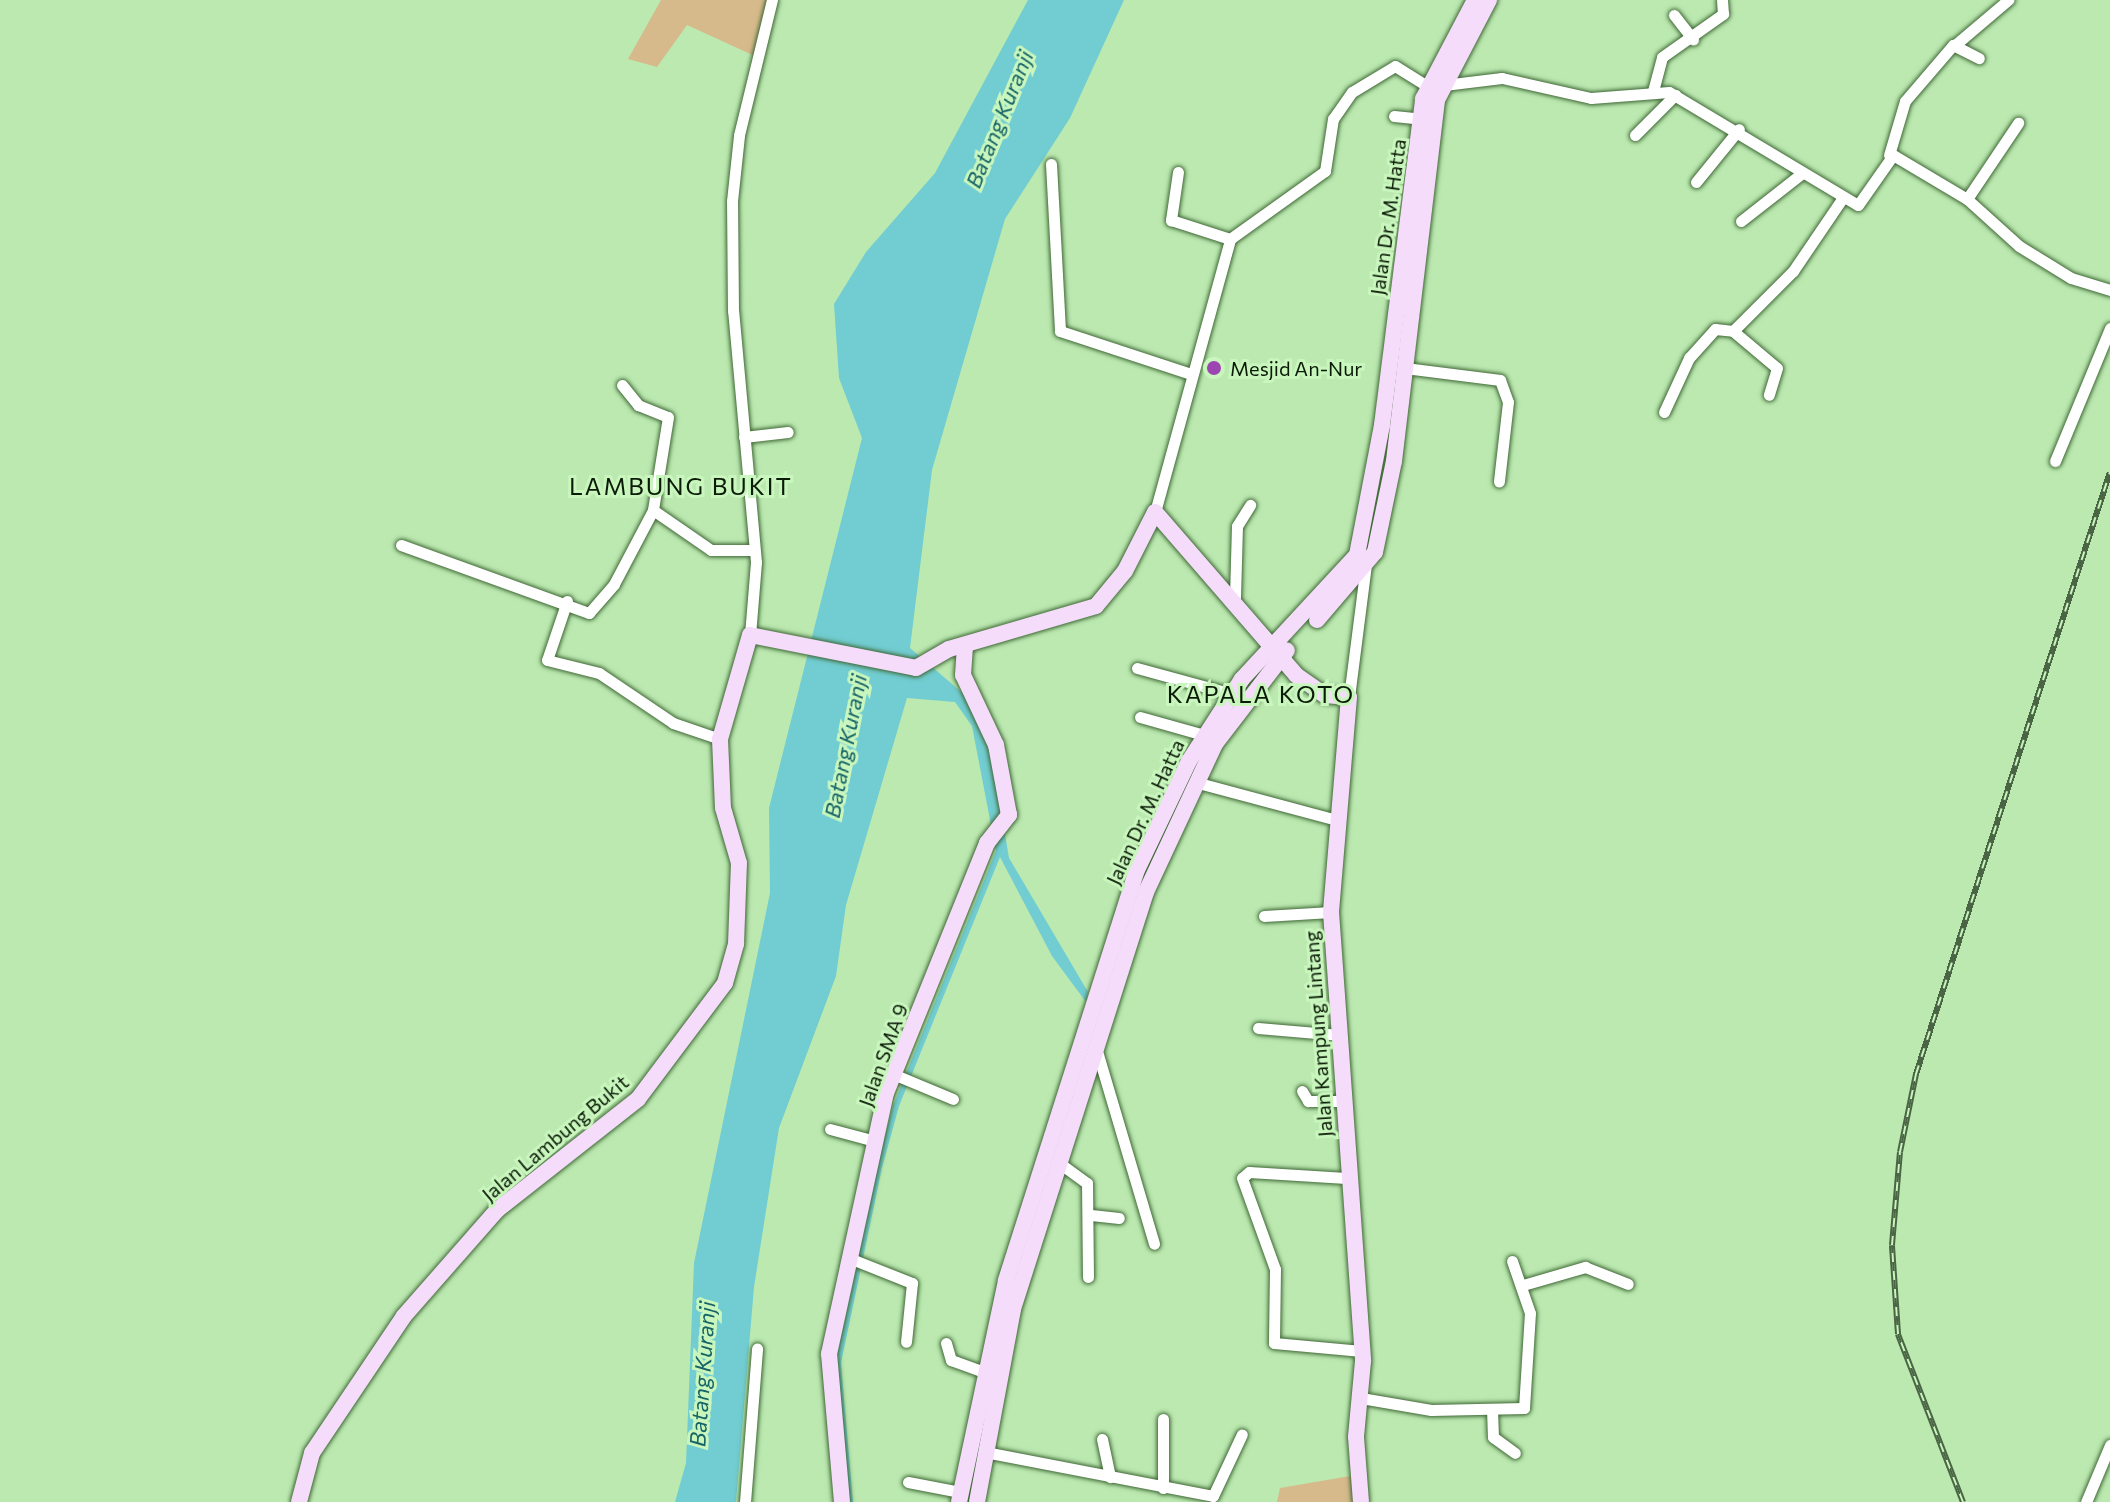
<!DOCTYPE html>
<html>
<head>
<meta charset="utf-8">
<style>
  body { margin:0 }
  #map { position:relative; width:2110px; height:1502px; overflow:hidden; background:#bbe9b0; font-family:Commissioner,sans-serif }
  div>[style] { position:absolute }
  .green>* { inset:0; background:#d7ba8c }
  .water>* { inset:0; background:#71cdd1 }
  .roads { filter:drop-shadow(0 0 2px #406836) drop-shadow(0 0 2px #406836) }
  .street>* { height:11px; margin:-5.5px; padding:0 5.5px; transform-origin:5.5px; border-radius:5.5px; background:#fff }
  .secondary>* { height:16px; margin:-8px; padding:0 8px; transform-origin:8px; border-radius:8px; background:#f5dcfb }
  .rail>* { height:6px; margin-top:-3px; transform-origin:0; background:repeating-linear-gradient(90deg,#c8f6bd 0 9px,#4a6544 0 18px); box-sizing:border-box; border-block:2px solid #4a6544 }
  .dots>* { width:22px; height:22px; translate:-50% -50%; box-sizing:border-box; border:4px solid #c8f6bd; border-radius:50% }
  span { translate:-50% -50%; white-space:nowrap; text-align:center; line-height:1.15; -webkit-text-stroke:6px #c8f6bd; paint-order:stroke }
  .street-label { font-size:20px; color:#0b1b07 }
  .poi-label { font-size:20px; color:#0b1b07 }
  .left { translate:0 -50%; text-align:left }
  .water-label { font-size:22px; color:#176467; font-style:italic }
  .quarter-label { font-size:24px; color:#0b1b07; letter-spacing:2px }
</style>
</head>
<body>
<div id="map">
  <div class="green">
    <div style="clip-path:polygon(661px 0,774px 0,757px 57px,687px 25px,657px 67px,628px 59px)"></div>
    <div style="clip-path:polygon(1356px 1475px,1354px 1502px,1277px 1502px,1280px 1488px)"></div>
  </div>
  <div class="water">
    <div style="clip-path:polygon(1028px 0,1124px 0,1070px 118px,1005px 219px,932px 470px,910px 648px,973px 702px,989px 737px,1009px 858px,1088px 992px,1086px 1002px,1052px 956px,1000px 857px,899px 1106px,882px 1168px,841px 1363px,853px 1502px,846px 1502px,832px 1377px,864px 1215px,893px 1106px,996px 851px,972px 726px,955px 702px,907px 698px,846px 905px,836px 976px,779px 1128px,754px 1287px,736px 1502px,675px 1502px,686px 1463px,694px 1263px,770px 893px,769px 808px,862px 438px,839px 378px,834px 304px,866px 252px,935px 173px)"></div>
  </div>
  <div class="roads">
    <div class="street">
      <div style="left:1674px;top:15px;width:31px;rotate:52deg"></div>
      <div style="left:1955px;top:45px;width:70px;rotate:-40.3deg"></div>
      <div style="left:1444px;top:85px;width:58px;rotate:-6.9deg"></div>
      <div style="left:1502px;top:78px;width:91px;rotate:12.7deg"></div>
      <div style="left:1591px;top:98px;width:78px;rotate:-4.4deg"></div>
      <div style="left:1669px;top:92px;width:220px;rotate:30.9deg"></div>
      <div style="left:1858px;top:205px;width:61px;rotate:-55deg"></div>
      <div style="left:1893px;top:155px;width:86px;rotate:30.7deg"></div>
      <div style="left:1967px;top:199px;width:70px;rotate:42.1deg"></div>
      <div style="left:2019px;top:246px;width:61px;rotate:31.6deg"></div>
      <div style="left:2071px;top:278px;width:41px;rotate:17.1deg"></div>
      <div style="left:1653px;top:91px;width:35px;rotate:-75deg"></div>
      <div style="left:1662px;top:57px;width:75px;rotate:-35.2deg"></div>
      <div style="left:1723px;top:14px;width:14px;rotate:-94deg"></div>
      <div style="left:1394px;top:116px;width:27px;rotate:6deg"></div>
      <div style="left:1635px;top:135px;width:57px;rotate:-45deg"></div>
      <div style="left:1889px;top:155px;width:56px;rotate:-73.5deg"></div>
      <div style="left:1905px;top:101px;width:74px;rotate:-49.4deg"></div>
      <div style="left:1953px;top:45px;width:29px;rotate:27deg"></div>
      <div style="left:1051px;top:164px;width:167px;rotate:86.9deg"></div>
      <div style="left:1060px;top:331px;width:138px;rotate:18.2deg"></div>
      <div style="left:1178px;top:172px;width:49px;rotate:98.3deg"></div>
      <div style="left:1171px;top:220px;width:62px;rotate:17.9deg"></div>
      <div style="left:1696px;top:182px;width:68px;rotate:-50.9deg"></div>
      <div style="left:1967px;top:199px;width:92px;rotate:-56.1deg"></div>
      <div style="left:1741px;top:221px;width:76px;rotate:-38.1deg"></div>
      <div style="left:1733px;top:331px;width:57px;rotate:40.1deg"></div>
      <div style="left:1777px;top:368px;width:28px;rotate:107deg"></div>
      <div style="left:1405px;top:368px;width:96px;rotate:7.2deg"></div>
      <div style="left:1500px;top:380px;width:23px;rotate:70deg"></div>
      <div style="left:1508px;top:402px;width:80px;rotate:96.5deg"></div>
      <div style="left:622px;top:385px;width:26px;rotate:51deg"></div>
      <div style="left:638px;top:405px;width:32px;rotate:22deg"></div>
      <div style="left:668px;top:417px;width:94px;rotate:99.2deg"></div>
      <div style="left:653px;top:510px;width:70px;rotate:34.6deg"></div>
      <div style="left:711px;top:550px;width:42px"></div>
      <div style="left:1664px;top:412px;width:60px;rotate:-65.2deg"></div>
      <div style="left:1689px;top:358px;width:39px;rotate:-48deg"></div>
      <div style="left:1715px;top:329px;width:18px;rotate:6deg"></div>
      <div style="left:1733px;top:331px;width:85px;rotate:-45deg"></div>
      <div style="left:1793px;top:271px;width:87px;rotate:-55.8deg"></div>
      <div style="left:744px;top:437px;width:44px;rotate:-6.5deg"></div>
      <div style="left:2055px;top:461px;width:144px;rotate:-67.5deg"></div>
      <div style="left:1155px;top:512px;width:283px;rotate:-74.6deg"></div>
      <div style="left:1230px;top:239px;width:117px;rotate:-35.6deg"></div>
      <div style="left:1325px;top:171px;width:53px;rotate:-81.3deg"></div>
      <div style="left:1333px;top:119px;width:33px;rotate:-55deg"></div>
      <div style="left:1352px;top:92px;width:50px;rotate:-31.2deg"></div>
      <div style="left:1395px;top:66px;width:39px;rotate:32deg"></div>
      <div style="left:401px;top:545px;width:200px;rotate:19.9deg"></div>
      <div style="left:589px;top:613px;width:38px;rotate:-49deg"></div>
      <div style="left:614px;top:584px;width:84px;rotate:-62.2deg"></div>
      <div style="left:1235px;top:597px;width:71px;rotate:-88.4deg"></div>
      <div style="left:1237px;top:526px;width:25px;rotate:-58deg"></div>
      <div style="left:567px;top:601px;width:62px;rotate:108.7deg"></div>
      <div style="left:547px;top:660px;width:54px;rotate:14deg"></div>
      <div style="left:599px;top:673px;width:89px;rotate:34deg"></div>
      <div style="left:673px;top:723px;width:50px;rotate:18.8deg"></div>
      <div style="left:750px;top:635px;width:73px;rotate:-85.3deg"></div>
      <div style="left:756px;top:562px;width:252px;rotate:-95.2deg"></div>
      <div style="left:733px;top:311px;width:110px;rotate:-90.5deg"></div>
      <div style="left:732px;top:201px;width:66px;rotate:-83.9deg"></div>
      <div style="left:739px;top:135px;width:139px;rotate:-76.3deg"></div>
      <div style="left:1137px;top:668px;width:98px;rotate:15.3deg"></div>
      <div style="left:1349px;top:697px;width:134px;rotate:-82.7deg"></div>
      <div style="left:1140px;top:717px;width:66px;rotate:15.7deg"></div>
      <div style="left:1195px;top:782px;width:147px;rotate:15deg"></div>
      <div style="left:1264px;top:916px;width:67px;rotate:-3.4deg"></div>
      <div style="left:1258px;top:1028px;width:82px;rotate:4.9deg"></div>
      <div style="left:1097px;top:1051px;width:201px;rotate:73.5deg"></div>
      <div style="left:893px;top:1074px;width:65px;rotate:22.6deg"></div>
      <div style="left:1302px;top:1091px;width:12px;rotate:59deg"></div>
      <div style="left:1308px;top:1101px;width:36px"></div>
      <div style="left:830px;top:1129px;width:47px;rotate:14.9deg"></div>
      <div style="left:1062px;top:1165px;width:31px;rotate:36deg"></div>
      <div style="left:1087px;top:1183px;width:94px;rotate:89.4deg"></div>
      <div style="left:1346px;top:1178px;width:97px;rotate:-176.5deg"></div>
      <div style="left:1249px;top:1172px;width:9px;rotate:139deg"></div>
      <div style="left:1242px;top:1178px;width:97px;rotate:70.1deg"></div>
      <div style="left:1275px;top:1269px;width:74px;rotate:90.8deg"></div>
      <div style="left:1274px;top:1343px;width:88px;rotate:5.2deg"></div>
      <div style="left:1091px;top:1215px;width:28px;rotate:6deg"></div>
      <div style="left:849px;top:1258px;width:68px;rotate:21.6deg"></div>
      <div style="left:912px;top:1283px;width:59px;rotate:95.8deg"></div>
      <div style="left:1523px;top:1285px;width:65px;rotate:-16.2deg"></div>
      <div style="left:1585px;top:1267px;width:46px;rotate:21.6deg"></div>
      <div style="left:946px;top:1343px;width:18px;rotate:74deg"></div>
      <div style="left:951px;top:1360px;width:33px;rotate:20deg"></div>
      <div style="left:1361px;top:1398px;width:71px;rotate:9.7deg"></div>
      <div style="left:1431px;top:1410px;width:93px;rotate:-1.2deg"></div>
      <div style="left:1524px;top:1408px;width:95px;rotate:-86.4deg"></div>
      <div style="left:1530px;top:1313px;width:55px;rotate:-109.1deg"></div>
      <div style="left:1492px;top:1409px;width:28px;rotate:88deg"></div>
      <div style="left:1493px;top:1437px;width:27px;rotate:36deg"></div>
      <div style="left:1102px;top:1439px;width:39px;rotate:78deg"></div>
      <div style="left:985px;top:1452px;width:232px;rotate:10.9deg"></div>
      <div style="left:1213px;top:1496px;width:68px;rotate:-64.9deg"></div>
      <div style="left:908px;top:1482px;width:53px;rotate:10.9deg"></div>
      <div style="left:1163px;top:1488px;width:69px;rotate:-90deg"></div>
      <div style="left:745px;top:1502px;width:154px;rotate:-85.5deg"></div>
      <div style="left:2086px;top:1502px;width:62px;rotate:-67.2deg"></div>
    </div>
    <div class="secondary">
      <div style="left:1317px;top:620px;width:89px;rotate:-49.5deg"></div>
      <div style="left:1375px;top:552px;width:93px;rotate:-78.2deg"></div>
      <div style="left:1394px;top:461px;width:364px;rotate:-83.2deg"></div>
      <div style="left:1437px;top:100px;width:113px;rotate:-62.5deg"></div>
      <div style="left:299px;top:1502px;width:51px;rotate:-75.1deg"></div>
      <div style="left:312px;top:1453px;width:165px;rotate:-56.1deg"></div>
      <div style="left:404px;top:1316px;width:141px;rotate:-48.7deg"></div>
      <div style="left:497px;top:1210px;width:179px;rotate:-38.2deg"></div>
      <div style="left:638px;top:1099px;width:145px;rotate:-53.1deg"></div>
      <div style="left:725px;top:983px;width:41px;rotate:-74.2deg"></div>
      <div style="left:736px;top:944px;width:81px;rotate:-87.9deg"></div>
      <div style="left:739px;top:863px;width:57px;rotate:-106.2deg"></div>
      <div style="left:723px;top:808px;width:69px;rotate:-92.5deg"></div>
      <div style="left:720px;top:739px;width:108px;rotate:-73.9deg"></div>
      <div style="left:750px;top:635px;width:169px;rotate:11.2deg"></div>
      <div style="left:916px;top:668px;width:38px;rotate:-30deg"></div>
      <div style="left:949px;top:649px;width:153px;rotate:-16.3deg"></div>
      <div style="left:1096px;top:606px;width:45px;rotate:-50.4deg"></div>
      <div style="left:1125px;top:571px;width:66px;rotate:-63deg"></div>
      <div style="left:1155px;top:512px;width:216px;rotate:49.1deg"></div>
      <div style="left:1296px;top:675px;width:35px;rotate:35deg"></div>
      <div style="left:1325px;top:695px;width:24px;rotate:5deg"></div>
      <div style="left:1349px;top:697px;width:216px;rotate:94.8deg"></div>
      <div style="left:1331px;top:912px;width:450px;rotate:85.9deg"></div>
      <div style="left:1363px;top:1361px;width:76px;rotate:95.3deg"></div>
      <div style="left:1356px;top:1437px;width:65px;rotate:85.6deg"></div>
      <div style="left:842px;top:1502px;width:149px;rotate:-95deg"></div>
      <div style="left:829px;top:1354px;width:267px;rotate:-77.7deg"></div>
      <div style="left:886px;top:1093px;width:270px;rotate:-68deg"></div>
      <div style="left:987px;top:843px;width:36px;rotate:-52deg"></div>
      <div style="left:1009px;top:815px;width:71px;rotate:-100.5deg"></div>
      <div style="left:996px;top:745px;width:77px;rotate:-115.2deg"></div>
      <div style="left:963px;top:675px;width:29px;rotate:-86deg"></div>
      <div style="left:959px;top:1502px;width:227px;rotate:-78deg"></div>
      <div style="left:1006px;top:1280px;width:428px;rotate:-72.3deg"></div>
      <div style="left:1136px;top:872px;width:123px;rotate:-64.5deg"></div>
      <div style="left:1189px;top:761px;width:98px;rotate:-57.1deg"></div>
      <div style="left:1242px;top:679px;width:169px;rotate:-47.2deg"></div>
      <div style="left:1357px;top:555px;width:132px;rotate:-79.1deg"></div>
      <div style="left:1382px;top:425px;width:329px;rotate:-82.8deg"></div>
      <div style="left:1423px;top:99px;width:112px;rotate:-62.3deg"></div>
      <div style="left:977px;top:1502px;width:196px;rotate:-79.4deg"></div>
      <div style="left:1013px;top:1309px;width:438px;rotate:-72.3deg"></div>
      <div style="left:1146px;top:892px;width:163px;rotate:-65deg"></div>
      <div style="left:1215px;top:744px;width:118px;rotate:-52.5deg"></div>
    </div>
  </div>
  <div class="rail">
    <div style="left:1963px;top:1502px;width:180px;rotate:-111.2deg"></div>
    <div style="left:1898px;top:1334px;width:89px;rotate:-93.9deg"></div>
    <div style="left:1892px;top:1245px;width:93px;rotate:-85.1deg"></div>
    <div style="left:1900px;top:1152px;width:80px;rotate:-78.4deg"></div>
    <div style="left:1916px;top:1074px;width:632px;rotate:-72.14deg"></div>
  </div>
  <div class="dots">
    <div style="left:1214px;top:368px;background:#9d45b1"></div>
  </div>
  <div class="street-label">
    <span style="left:1388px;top:217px;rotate:-82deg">Jalan Dr. M. Hatta</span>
    <span style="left:1145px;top:812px;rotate:-65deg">Jalan Dr. M. Hatta</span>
    <span style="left:1318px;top:1034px;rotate:-94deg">Jalan Kampung Lintang</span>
    <span style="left:883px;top:1055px;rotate:-70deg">Jalan SMA 9</span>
    <span style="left:555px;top:1138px;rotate:-40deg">Jalan Lambung Bukit</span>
  </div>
  <div class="poi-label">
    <span class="left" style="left:1230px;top:368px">Mesjid An-Nur</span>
  </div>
  <div class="water-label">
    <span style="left:999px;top:119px;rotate:-68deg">Batang Kuranji</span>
    <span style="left:845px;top:746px;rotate:-79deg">Batang Kuranji</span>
    <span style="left:702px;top:1374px;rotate:-86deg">Batang Kuranji</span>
  </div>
  <div class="quarter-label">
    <span style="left:681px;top:486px">LAMBUNG BUKIT</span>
    <span style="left:1261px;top:694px">KAPALA KOTO</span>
  </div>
</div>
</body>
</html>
